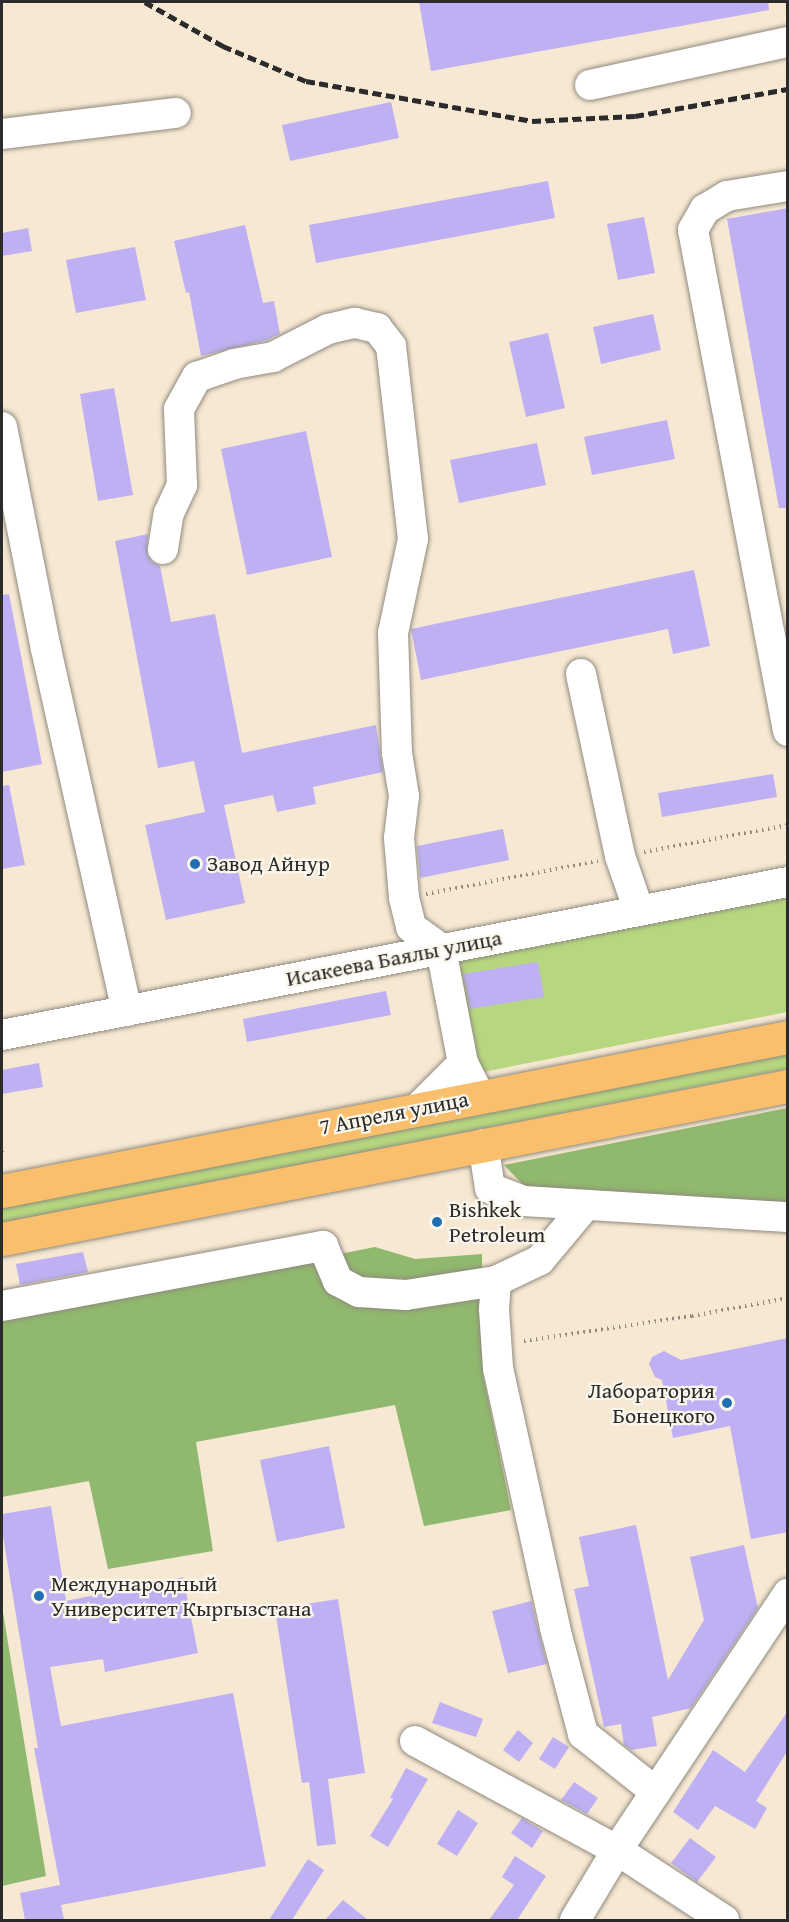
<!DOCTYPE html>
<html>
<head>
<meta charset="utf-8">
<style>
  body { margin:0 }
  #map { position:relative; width:789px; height:1922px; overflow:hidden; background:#f6e8d3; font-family:"Gentium Book Plus",serif }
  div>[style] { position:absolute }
  .green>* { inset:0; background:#b6d77f }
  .forest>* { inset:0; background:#90b86e }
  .building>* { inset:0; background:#beb0f2 }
  .path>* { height:4px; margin-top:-2px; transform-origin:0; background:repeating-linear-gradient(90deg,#908a7f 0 1.5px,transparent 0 6px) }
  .roads { filter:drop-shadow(0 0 2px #908a7f) drop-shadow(0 0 2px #908a7f) }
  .minor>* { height:30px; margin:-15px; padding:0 15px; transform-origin:15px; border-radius:15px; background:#fff }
  .major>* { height:33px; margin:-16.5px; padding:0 16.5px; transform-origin:16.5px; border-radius:16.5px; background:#f9bf6d }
  .rail>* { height:4.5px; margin-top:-2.25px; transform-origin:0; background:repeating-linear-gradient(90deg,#2b2b2b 0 9px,transparent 0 13.5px) }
  .dots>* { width:16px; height:16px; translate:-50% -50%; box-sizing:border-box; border:3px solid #fbf7ec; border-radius:50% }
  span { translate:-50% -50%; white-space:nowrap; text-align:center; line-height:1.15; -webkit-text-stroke:4.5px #fbf7ec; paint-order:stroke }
  .poi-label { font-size:22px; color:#2b2b2b }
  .left { translate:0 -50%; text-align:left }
  .right { translate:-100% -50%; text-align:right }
  .street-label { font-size:22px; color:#2b2b2b }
  .frame { position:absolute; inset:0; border:3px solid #2b2b2b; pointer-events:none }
</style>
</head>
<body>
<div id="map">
  <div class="green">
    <div style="clip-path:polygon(787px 882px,787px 1012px,478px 1073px,455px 955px)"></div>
    <div style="clip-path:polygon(787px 1052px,787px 1069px,2px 1223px,2px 1205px)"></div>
  </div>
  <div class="forest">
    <div style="clip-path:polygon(787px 1108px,787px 1202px,528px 1190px,504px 1165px)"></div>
    <div style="clip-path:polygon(375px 1247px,415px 1259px,482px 1254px,483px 1374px,511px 1510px,424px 1526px,395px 1405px,196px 1442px,213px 1551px,108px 1569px,89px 1481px,2px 1497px,2px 1321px)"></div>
    <div style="clip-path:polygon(2px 1606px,46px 1876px,2px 1886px)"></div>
  </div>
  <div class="building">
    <div style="clip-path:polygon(419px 2px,768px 2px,769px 10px,431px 71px)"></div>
    <div style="clip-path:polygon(391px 102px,399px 138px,290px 161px,282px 125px)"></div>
    <div style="clip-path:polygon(548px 181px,555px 218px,316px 263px,309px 225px)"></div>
    <div style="clip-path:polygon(788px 208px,788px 508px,779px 508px,727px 219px)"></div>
    <div style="clip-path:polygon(644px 217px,655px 273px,618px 280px,607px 224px)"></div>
    <div style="clip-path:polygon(245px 225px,263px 303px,274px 301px,280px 334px,267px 340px,201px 356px,189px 292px,186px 293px,174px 241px)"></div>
    <div style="clip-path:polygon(28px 228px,32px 251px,2px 256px,2px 233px)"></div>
    <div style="clip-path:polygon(135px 247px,146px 300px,76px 313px,66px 260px)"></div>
    <div style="clip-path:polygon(653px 314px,661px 350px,601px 364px,593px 327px)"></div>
    <div style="clip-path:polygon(548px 333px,565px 408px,526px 417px,509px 342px)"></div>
    <div style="clip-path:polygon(114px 388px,133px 495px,98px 501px,80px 394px)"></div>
    <div style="clip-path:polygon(667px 420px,675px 459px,592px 475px,584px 437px)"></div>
    <div style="clip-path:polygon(306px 431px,332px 557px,247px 575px,221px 449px)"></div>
    <div style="clip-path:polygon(537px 443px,546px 485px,459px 503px,450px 460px)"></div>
    <div style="clip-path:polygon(148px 534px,147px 554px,152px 562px,160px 566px,171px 622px,215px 614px,242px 753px,376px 725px,383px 772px,313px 787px,316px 804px,277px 812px,273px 795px,224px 805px,245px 903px,166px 920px,145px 825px,205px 812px,194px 761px,158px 768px,115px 541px)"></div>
    <div style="clip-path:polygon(694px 570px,710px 646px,673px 654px,668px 629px,421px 680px,411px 629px)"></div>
    <div style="clip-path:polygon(9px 594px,42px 764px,2px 772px,2px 595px)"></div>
    <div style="clip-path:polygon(773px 774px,777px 797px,662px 817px,658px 793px)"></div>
    <div style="clip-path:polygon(9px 785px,25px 865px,2px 869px,2px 786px)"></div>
    <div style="clip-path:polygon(503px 829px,509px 860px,420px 878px,417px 846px)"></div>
    <div style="clip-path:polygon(538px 962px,544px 997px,470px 1009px,463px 974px)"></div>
    <div style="clip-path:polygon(386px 991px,391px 1015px,247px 1042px,243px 1019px)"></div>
    <div style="clip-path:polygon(39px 1063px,43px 1087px,2px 1094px,2px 1070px)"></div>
    <div style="clip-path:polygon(83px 1252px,88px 1272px,20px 1285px,16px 1264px)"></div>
    <div style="clip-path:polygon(788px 1338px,788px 1532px,751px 1539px,730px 1426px,673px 1438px,662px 1380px,655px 1377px,649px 1364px,652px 1357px,664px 1351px,681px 1360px)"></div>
    <div style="clip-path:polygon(329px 1446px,345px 1528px,277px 1542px,260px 1460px)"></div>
    <div style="clip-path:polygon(51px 1506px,66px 1601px,183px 1577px,198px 1653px,105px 1672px,103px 1659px,50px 1667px,61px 1726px,233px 1693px,266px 1866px,61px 1905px,64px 1920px,25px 1920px,20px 1893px,60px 1885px,34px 1748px,38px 1748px,2px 1530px,2px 1514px)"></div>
    <div style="clip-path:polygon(636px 1525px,668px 1680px,704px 1620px,690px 1557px,744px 1545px,758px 1608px,691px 1708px,652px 1717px,657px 1746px,631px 1750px,624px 1745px,621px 1724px,604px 1727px,574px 1589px,589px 1586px,579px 1537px)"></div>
    <div style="clip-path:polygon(338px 1599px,365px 1773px,328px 1779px,336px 1844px,317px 1846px,309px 1782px,302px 1783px,275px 1609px)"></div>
    <div style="clip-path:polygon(531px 1601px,547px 1664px,508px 1673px,492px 1611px)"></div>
    <div style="clip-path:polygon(440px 1702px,483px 1719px,476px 1737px,432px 1723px)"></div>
    <div style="clip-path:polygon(788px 1711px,788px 1750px,756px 1801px,767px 1808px,755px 1829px,715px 1806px,698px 1830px,673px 1812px,713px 1750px,745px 1772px)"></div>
    <div style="clip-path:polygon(518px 1730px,533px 1743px,519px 1762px,503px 1750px)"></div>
    <div style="clip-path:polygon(553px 1737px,569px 1747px,555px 1769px,539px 1759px)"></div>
    <div style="clip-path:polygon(406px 1768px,428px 1779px,388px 1847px,370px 1836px,393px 1799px,390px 1798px)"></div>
    <div style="clip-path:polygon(574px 1782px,598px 1798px,587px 1814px,561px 1800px)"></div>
    <div style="clip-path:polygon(458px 1810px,478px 1823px,457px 1856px,437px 1844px)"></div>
    <div style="clip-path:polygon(522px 1818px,543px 1831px,532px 1848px,511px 1833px)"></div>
    <div style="clip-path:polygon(690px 1838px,716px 1857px,697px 1882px,671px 1863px)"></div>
    <div style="clip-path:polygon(515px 1856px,546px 1876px,517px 1920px,489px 1920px,514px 1885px,502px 1877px)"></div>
    <div style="clip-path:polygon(308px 1859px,324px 1870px,292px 1920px,269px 1920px)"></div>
    <div style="clip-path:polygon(343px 1900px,368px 1920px,325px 1920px)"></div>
  </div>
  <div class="path">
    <div style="left:644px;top:852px;width:147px;rotate:-10.6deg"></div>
    <div style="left:426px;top:894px;width:175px;rotate:-10.9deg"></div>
    <div style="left:2px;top:1152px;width:1px;rotate:-90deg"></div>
    <div style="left:524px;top:1341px;width:170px;rotate:-8.5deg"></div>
    <div style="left:692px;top:1316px;width:98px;rotate:-10.6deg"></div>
  </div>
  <div class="roads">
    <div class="minor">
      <div style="left:590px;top:85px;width:203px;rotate:-12.3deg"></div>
      <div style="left:2px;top:134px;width:175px;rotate:-6.9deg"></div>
      <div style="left:788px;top:186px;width:62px;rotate:170.7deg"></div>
      <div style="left:727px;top:196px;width:26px;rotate:149deg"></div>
      <div style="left:705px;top:209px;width:24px;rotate:120deg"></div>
      <div style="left:693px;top:230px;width:510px;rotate:79.26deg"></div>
      <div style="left:2px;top:427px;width:226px;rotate:78.8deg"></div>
      <div style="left:46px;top:649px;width:371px;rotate:77.4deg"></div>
      <div style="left:163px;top:549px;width:36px;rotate:-81deg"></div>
      <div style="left:169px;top:513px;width:31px;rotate:-65deg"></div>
      <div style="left:182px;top:485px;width:76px;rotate:-92.3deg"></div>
      <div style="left:179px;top:409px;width:37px;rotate:-61deg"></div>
      <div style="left:197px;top:377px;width:39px;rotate:-19deg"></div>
      <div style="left:234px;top:364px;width:40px;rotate:-10deg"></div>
      <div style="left:273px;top:357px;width:62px;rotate:-27deg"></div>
      <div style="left:328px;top:329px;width:28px;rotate:-13deg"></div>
      <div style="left:355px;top:323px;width:23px;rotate:13deg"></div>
      <div style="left:377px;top:328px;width:23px;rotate:52deg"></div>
      <div style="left:391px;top:346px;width:194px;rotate:83.5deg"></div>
      <div style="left:413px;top:539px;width:96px;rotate:102deg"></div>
      <div style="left:393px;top:633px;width:120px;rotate:88.1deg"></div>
      <div style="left:397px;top:753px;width:44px;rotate:80.8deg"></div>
      <div style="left:404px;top:796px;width:42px;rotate:96.8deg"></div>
      <div style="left:399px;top:838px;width:60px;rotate:85.2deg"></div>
      <div style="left:404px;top:898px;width:30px;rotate:76deg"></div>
      <div style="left:411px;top:927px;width:37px;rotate:36deg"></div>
      <div style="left:441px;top:949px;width:116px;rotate:79.1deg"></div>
      <div style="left:463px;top:1063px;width:37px;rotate:63deg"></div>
      <div style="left:581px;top:674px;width:186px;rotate:77.9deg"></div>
      <div style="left:620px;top:856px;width:58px;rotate:70.9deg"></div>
      <div style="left:2px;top:1035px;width:801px;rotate:-11.02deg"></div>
      <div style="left:417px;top:1109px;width:65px;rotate:-45deg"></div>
      <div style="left:483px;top:1144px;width:45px;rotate:81deg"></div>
      <div style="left:490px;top:1188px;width:36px;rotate:21deg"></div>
      <div style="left:524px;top:1201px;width:264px;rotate:3.5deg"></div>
      <div style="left:586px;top:1205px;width:72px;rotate:129.9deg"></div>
      <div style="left:540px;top:1260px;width:49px;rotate:154.5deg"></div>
      <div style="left:496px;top:1281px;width:28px;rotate:94deg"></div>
      <div style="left:494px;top:1309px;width:59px;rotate:86.1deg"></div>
      <div style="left:498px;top:1368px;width:266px;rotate:77.6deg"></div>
      <div style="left:555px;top:1628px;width:110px;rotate:75.2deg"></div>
      <div style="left:583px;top:1734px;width:93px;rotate:38.5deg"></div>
      <div style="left:2px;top:1306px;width:327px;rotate:-10.6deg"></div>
      <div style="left:323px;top:1246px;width:38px;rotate:67deg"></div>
      <div style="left:338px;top:1281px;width:24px;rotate:28deg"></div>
      <div style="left:359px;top:1292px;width:47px;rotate:3.7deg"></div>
      <div style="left:406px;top:1295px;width:91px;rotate:-8.8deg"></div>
      <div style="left:415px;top:1741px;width:230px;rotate:28.4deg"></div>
      <div style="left:617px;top:1850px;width:128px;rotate:33.2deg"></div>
      <div style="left:575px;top:1920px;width:82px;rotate:-59deg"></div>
      <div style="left:617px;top:1850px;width:308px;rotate:-56.3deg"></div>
    </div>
    <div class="major">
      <div style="left:2px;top:1191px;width:801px;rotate:-11.09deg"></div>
      <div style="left:2px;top:1239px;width:801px;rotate:-11.02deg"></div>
    </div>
  </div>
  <div class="rail">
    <div style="left:145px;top:2px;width:90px;rotate:29.4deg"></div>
    <div style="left:223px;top:46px;width:90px;rotate:22.9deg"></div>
    <div style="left:306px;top:81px;width:230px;rotate:10deg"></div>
    <div style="left:532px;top:121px;width:103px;rotate:-2.8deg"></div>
    <div style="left:635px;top:116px;width:155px;rotate:-10deg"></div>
  </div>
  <div class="dots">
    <div style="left:195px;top:864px;background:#1f6fb2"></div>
    <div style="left:437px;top:1222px;background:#1f6fb2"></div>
    <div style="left:727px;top:1403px;background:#1f6fb2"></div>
    <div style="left:39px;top:1596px;background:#1f6fb2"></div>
  </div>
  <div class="poi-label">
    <span class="left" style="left:207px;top:864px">Завод Айнур</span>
    <span class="left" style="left:449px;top:1222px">Bishkek<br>Petroleum</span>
    <span class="right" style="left:715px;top:1403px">Лаборатория<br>Бонецкого</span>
    <span class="left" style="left:51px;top:1596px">Международный<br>Университет Кыргызстана</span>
  </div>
  <div class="street-label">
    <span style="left:394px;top:958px;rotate:-11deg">Исакеева Баялы улица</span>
    <span style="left:394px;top:1113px;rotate:-11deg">7 Апреля улица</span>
  </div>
  <div class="frame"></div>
</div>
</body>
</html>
